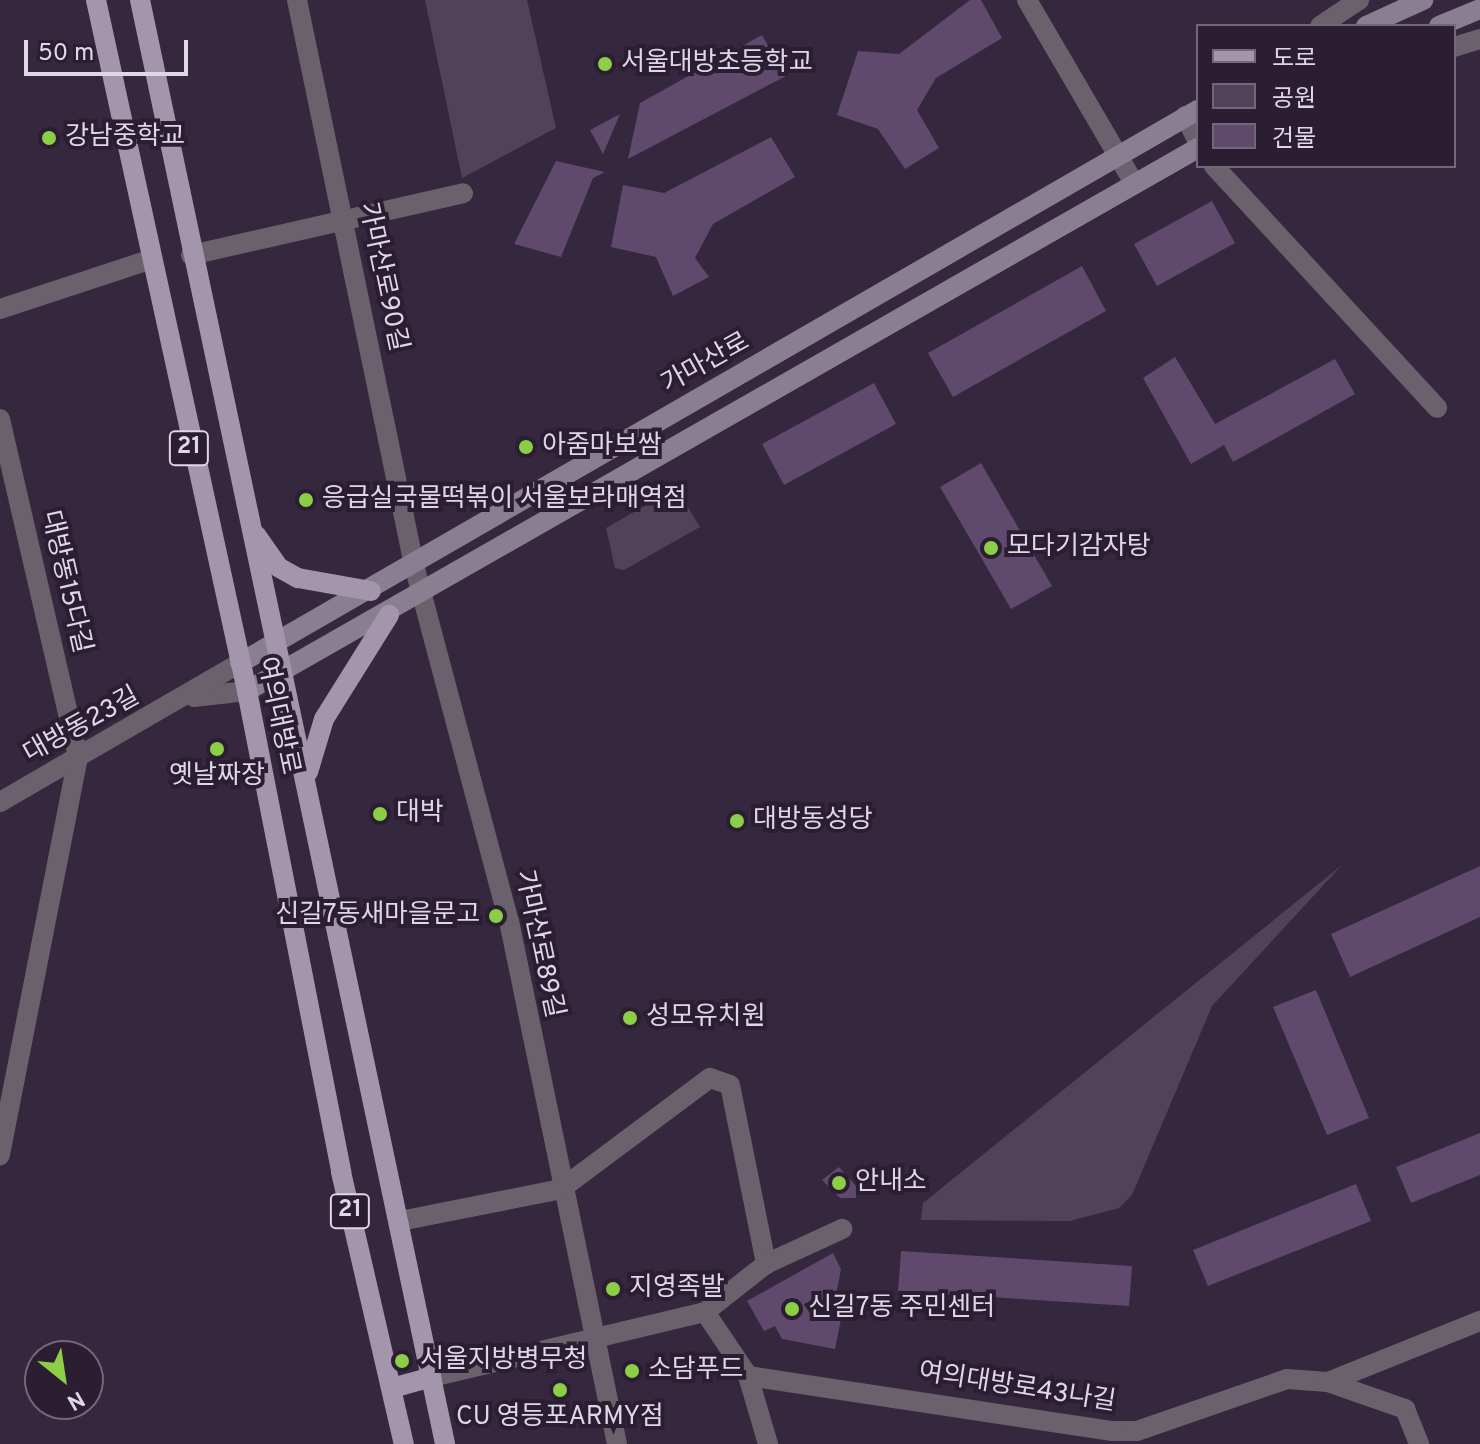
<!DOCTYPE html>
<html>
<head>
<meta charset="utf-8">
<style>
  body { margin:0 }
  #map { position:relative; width:1480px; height:1444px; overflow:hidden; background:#35273e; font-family:Overpass,"Noto Sans KR",sans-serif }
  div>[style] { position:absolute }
  .green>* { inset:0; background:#504259 }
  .building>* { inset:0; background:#5f496d }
  .street>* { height:20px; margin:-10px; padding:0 10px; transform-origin:10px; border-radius:10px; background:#69626d }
  .secondary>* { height:20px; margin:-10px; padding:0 10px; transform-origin:10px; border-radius:10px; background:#897f91 }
  .primary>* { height:20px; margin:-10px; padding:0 10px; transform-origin:10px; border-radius:10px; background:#a395ac }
  .dots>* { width:22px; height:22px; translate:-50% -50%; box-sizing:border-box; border:4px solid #2b1e33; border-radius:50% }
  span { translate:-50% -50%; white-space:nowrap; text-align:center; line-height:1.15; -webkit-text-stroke:8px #2b1e33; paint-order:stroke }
  .shield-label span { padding:2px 6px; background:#2b1e33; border:2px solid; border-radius:6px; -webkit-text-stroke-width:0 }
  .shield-label { font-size:24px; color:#dfd7e5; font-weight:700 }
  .poi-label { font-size:26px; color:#dfd7e5 }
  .left { translate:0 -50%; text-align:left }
  .right { translate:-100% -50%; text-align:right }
  .street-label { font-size:26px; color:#dfd7e5 }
  .legend { position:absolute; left:1196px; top:24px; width:260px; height:144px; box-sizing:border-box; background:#2b1e33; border:2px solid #73687a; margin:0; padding:10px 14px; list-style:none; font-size:24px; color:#dfd7e5 }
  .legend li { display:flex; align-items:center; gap:16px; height:40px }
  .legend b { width:40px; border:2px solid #73687a }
  .north { position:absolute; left:24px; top:1340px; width:80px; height:80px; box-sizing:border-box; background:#2b1e33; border:2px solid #73687a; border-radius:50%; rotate:150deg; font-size:22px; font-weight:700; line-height:32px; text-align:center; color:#dfd7e5 }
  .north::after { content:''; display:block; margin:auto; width:28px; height:36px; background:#8cce45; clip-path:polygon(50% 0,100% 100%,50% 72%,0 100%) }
  .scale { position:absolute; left:24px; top:40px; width:164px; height:36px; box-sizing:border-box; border:4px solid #dfd7e5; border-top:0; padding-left:10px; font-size:24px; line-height:28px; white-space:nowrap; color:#dfd7e5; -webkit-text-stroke:6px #2b1e33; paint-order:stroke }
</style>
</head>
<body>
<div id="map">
  <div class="green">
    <div style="clip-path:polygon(425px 0,527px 0,556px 128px,462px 178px)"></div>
    <div style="clip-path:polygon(676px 488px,700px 527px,624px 570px,615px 568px,606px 528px)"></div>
    <div style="clip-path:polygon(1342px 865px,1212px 1006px,1132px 1195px,1119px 1208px,1070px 1221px,921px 1220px,923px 1203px)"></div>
  </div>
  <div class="building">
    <div style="clip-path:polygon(970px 0,981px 0,1002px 38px,936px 78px,917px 110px,939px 148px,905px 169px,878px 129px,837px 115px,858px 51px,899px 54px)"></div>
    <div style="clip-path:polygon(762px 35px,786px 76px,628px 159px,640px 103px)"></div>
    <div style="clip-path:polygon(620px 114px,603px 154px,590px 130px)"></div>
    <div style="clip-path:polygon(771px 137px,795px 177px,713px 224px,695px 258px,709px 277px,673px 296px,656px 257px,611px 247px,623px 185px,664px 193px)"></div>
    <div style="clip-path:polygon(556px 161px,605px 172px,593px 178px,561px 257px,514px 244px)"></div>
    <div style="clip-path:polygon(1212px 201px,1235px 243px,1157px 286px,1134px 244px)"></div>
    <div style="clip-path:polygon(1082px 266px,1106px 311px,953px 397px,928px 353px)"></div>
    <div style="clip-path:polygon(1175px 357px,1215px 424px,1335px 359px,1355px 394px,1233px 462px,1224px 445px,1191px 464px,1143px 378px)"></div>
    <div style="clip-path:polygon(874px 383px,896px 424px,784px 485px,762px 444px)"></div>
    <div style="clip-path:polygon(981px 463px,1052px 586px,1011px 609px,940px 487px)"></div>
    <div style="clip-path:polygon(1480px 866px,1480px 917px,1350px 977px,1331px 934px)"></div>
    <div style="clip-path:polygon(1316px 990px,1369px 1118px,1327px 1135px,1273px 1007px)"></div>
    <div style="clip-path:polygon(1480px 1133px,1480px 1175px,1411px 1203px,1396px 1167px)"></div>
    <div style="clip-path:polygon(839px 1167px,856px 1186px,856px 1198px,840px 1198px,822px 1180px)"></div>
    <div style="clip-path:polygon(1356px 1184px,1371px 1221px,1208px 1286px,1193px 1250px)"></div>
    <div style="clip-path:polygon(901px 1251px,1132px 1266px,1129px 1306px,898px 1291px)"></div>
    <div style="clip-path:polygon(833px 1253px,841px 1269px,832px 1317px,841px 1319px,835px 1349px,782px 1339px,775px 1326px,764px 1331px,747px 1301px)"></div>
  </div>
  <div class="street">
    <div style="left:297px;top:0;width:577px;rotate:78.3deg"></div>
    <div style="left:414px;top:565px;width:368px;rotate:75.1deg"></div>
    <div style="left:509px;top:921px;width:534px;rotate:78.33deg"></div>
    <div style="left:1027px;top:0;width:212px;rotate:59.7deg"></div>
    <div style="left:1320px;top:26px;width:47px;rotate:-33.7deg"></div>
    <div style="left:1454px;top:47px;width:27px;rotate:-17deg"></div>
    <div style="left:1185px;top:116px;width:28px;rotate:63deg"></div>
    <div style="left:1214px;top:166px;width:329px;rotate:47.3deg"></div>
    <div style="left:191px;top:255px;width:279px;rotate:-12.8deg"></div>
    <div style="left:0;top:309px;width:160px;rotate:-18.2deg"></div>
    <div style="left:0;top:419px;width:347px;rotate:77deg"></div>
    <div style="left:78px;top:757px;width:406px;rotate:101.1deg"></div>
    <div style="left:194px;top:697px;width:53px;rotate:-6.5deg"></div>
    <div style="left:0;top:802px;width:277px;rotate:-30.1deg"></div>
    <div style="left:400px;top:1221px;width:164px;rotate:-11.2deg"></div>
    <div style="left:561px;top:1189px;width:186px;rotate:-36.7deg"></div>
    <div style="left:710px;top:1078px;width:21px;rotate:19deg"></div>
    <div style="left:730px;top:1085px;width:183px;rotate:78.6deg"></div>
    <div style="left:705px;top:1312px;width:77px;rotate:56.1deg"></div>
    <div style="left:748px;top:1376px;width:367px;rotate:8.6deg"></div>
    <div style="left:1111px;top:1431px;width:26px"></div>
    <div style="left:1137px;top:1431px;width:159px;rotate:-19.1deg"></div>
    <div style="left:1287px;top:1379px;width:41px;rotate:4.2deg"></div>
    <div style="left:1328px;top:1382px;width:164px;rotate:-21.9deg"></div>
    <div style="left:748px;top:1376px;width:71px;rotate:73.6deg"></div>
    <div style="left:432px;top:1377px;width:281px;rotate:-13.4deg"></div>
    <div style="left:705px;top:1312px;width:78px;rotate:-38.2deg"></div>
    <div style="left:766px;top:1264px;width:84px;rotate:-24.7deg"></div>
    <div style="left:1328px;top:1382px;width:82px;rotate:19.3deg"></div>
    <div style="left:1405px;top:1409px;width:38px;rotate:68deg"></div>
  </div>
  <div class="secondary">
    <div style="left:1366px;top:26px;width:63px;rotate:-24.5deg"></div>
    <div style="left:1439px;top:26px;width:44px;rotate:-22.5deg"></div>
    <div style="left:240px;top:663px;width:1106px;rotate:-30deg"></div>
    <div style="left:247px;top:691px;width:1095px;rotate:-29.73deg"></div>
  </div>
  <div class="primary">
    <div style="left:96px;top:0;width:707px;rotate:77.67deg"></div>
    <div style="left:247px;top:691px;width:490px;rotate:78.9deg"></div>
    <div style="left:341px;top:1172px;width:279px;rotate:77deg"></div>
    <div style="left:140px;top:0;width:1476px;rotate:78.07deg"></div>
    <div style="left:256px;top:535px;width:39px;rotate:55deg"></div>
    <div style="left:278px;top:567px;width:23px;rotate:29deg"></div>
    <div style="left:298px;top:578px;width:74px;rotate:10.1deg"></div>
    <div style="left:308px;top:772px;width:55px;rotate:-73.2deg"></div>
    <div style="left:324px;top:719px;width:123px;rotate:-58deg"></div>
    <div style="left:392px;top:1388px;width:41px;rotate:-15.4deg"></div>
  </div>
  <div class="dots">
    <div style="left:605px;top:64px;background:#8cce45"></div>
    <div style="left:49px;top:138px;background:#8cce45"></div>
    <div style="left:526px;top:447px;background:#8cce45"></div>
    <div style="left:306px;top:500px;background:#8cce45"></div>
    <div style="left:991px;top:548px;background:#8cce45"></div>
    <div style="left:217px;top:749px;background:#8cce45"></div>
    <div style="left:380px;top:814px;background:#8cce45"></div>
    <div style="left:737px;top:821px;background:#8cce45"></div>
    <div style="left:496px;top:916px;background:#8cce45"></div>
    <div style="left:630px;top:1018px;background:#8cce45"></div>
    <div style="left:839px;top:1183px;background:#8cce45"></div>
    <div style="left:613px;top:1289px;background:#8cce45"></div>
    <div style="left:792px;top:1309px;background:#8cce45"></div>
    <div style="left:402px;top:1361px;background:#8cce45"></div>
    <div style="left:632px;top:1371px;background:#8cce45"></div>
    <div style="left:560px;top:1390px;background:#8cce45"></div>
  </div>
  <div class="shield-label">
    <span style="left:189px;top:448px">21</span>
    <span style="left:350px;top:1211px">21</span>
  </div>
  <div class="poi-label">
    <span class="left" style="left:621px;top:64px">서울대방초등학교</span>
    <span class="left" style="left:65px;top:138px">강남중학교</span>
    <span class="left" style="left:542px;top:447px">아줌마보쌈</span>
    <span class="left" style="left:322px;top:500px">응급실국물떡볶이 서울보라매역점</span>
    <span class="left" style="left:1007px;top:548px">모다기감자탕</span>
    <span style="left:217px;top:777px">옛날짜장</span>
    <span class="left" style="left:396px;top:814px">대박</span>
    <span class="left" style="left:753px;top:821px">대방동성당</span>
    <span class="right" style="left:480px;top:916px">신길7동새마을문고</span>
    <span class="left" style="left:646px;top:1018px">성모유치원</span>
    <span class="left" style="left:855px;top:1183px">안내소</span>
    <span class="left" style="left:629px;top:1289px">지영족발</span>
    <span class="left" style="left:808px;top:1309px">신길7동 주민센터</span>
    <span class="left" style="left:420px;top:1361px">서울지방병무청</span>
    <span class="left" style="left:648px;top:1371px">소담푸드</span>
    <span style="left:560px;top:1418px">CU 영등포ARMY점</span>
  </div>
  <div class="street-label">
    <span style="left:382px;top:277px;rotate:78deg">가마산로90길</span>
    <span style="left:706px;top:364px;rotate:-29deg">가마산로</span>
    <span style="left:65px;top:582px;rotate:77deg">대방동15다길</span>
    <span style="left:277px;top:716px;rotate:78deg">여의대방로</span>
    <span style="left:82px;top:726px;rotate:-29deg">대방동23길</span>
    <span style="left:538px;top:944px;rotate:78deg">가마산로89길</span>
    <span style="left:1017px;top:1388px;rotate:9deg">여의대방로43나길</span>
  </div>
  <ul class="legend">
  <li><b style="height:10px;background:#a395ac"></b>도로</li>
  <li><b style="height:22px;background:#504259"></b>공원</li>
  <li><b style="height:22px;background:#5f496d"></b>건물</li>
  </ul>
  <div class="north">N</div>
  <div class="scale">50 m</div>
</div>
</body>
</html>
